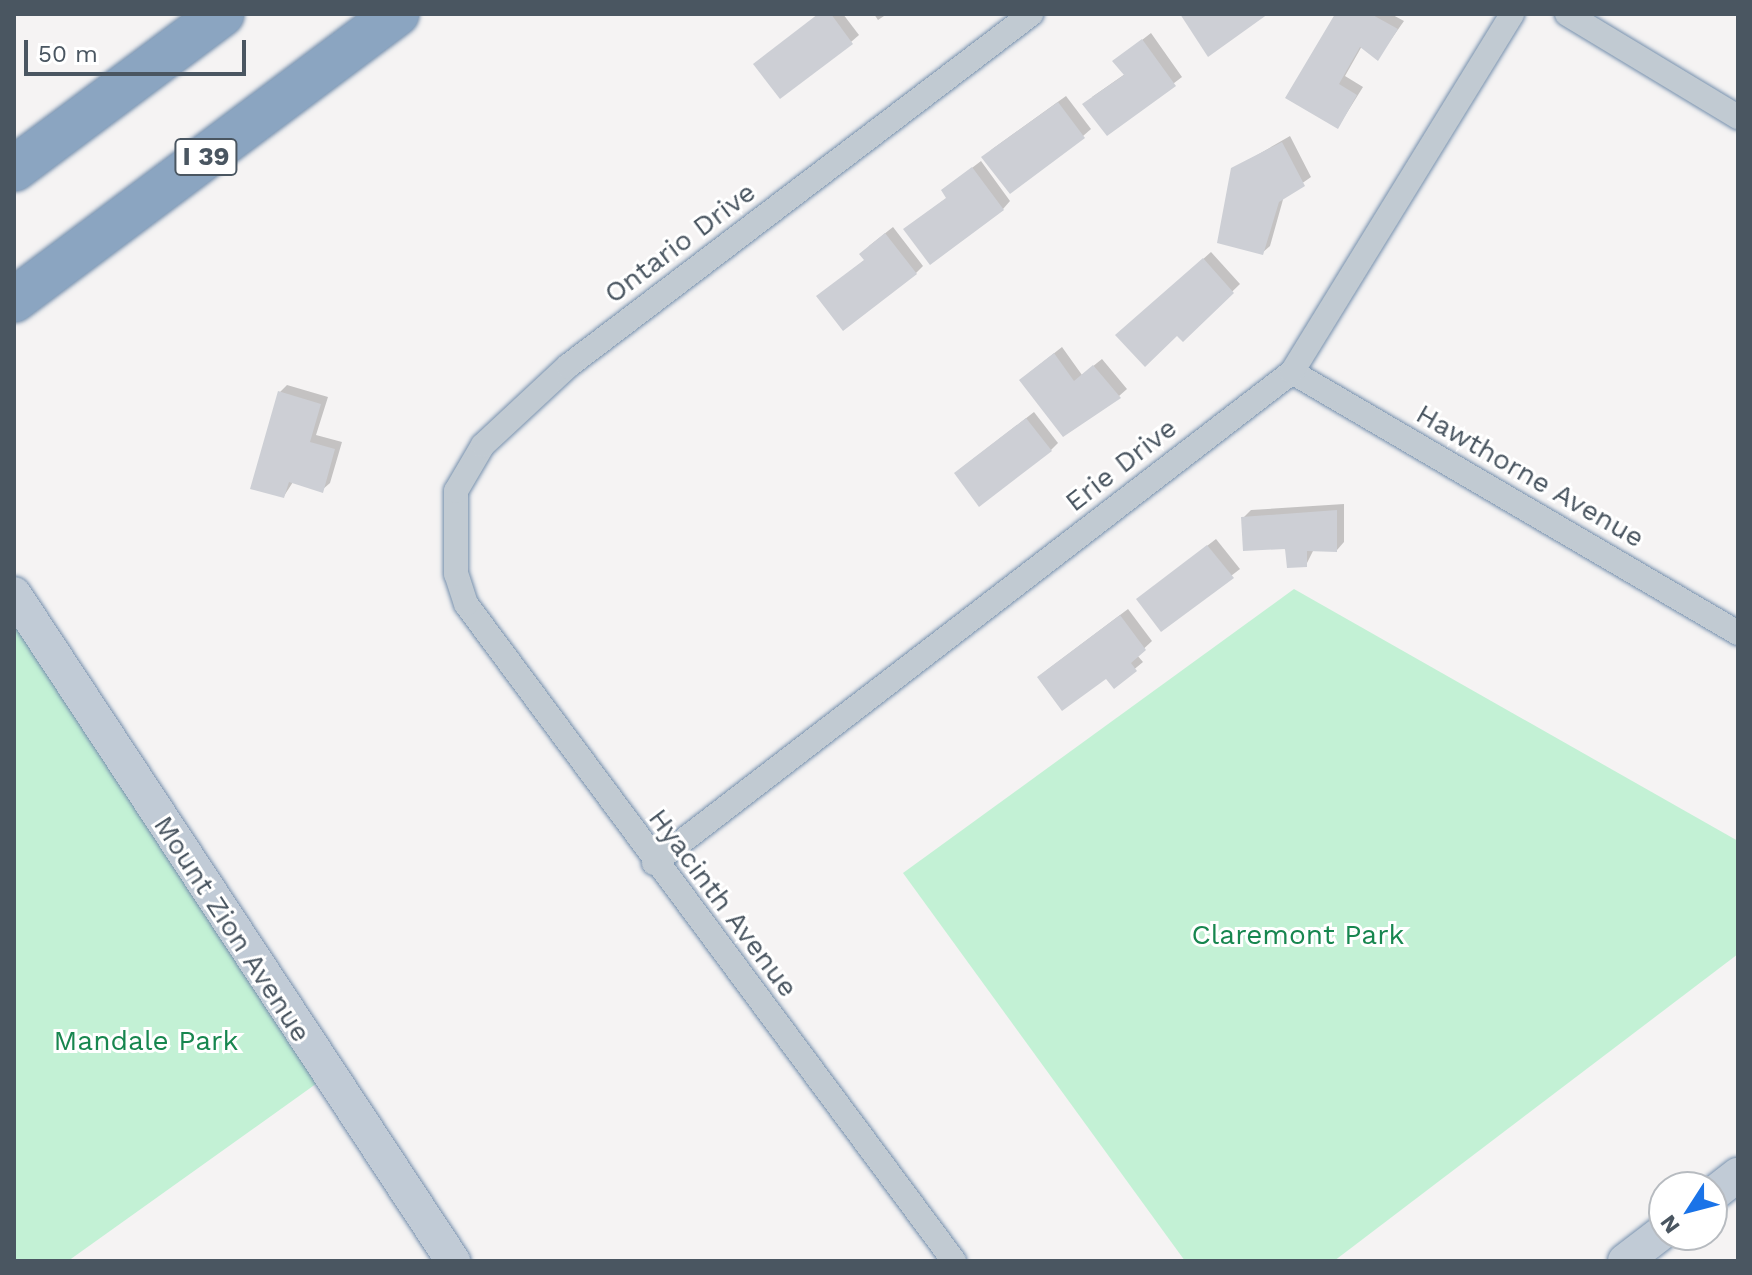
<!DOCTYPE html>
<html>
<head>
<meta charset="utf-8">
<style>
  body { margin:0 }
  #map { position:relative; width:1752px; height:1275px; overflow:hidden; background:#f5f3f3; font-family:"Work Sans",sans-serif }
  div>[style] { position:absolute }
  .green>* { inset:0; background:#c3f1d5 }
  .shadow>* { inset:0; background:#0003 }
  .building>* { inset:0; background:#cdcfd5 }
  .roads { filter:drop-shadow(0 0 2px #7690ad) drop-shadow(0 0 2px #7690ad) }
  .street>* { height:24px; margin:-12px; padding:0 12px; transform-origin:12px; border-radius:12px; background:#c1cad2 }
  .secondary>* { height:34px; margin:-17px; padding:0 17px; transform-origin:17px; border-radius:17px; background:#c1cbd6 }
  .highway>* { height:44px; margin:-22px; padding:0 22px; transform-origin:22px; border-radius:22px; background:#8ba5c1 }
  span { translate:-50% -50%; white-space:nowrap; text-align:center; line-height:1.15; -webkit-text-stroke:6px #fff; paint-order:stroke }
  .shield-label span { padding:2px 6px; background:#fff; border:2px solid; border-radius:6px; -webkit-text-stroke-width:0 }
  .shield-label { font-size:26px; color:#4a5661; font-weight:700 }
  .street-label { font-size:28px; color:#4a5661 }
  .park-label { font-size:28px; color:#17864f }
  .frame { position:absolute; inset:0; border:16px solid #4a5661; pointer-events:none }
  .north { position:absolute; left:1648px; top:1171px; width:80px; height:80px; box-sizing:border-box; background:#fff; border:2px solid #b7bbc0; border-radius:50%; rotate:234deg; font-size:22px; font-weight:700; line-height:32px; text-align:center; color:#4a5661 }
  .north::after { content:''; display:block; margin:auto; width:28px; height:36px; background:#1a73e8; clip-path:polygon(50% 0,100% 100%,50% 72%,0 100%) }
  .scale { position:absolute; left:24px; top:40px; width:222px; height:36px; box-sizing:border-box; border:4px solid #4a5661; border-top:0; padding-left:10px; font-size:24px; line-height:28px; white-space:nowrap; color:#4a5661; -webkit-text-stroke:6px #fff; paint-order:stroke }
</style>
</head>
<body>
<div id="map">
  <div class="green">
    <div style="clip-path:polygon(1294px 589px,1738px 841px,1738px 954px,1334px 1261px,1185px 1261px,903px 873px)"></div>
    <div style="clip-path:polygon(14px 594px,327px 1076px,68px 1261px,14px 1261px)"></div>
  </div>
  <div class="shadow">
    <div style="clip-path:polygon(818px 14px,843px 14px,859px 35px,851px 42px)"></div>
    <div style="clip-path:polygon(874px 14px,887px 14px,878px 20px)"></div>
    <div style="clip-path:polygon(1337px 14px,1391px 14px,1404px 21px,1378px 58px,1362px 46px,1345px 76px,1363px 87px,1338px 127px)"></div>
    <div style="clip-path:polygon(1151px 33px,1182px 77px,1107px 134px,1092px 97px,1125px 74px,1115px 61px)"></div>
    <div style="clip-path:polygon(1066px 96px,1091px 129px,1083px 136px,991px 150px)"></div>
    <div style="clip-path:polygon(1290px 136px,1311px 177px,1284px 196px,1270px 246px,1262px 253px,1233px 169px)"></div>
    <div style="clip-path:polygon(981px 161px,1010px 201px,1003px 209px,905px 229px,948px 197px,943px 190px)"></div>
    <div style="clip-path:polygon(893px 227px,923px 266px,916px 273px,818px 296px,866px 259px,869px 246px)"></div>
    <div style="clip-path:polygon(1211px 252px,1240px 284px,1183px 339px,1177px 334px,1126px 328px)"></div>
    <div style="clip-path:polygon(1062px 347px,1082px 375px,1102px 359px,1127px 389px,1119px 396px,1029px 373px)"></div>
    <div style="clip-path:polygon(287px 385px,328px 397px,316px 435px,342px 442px,330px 483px,322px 490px,293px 482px,284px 496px,280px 392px)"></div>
    <div style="clip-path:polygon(1034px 412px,1058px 443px,1051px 450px,964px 466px)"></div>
    <div style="clip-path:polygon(1344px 504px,1344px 542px,1337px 550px,1314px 549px,1306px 565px,1243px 518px,1251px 510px)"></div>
    <div style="clip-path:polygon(1216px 539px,1240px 569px,1162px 629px,1147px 592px)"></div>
    <div style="clip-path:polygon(1128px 609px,1152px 641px,1137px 655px,1143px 662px,1114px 686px,1107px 676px,1047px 670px)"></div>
  </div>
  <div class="building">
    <div style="clip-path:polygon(818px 14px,831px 14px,853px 44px,780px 99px,753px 64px)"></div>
    <div style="clip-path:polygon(1180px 14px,1268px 14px,1208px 57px)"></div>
    <div style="clip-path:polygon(1335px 14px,1371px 14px,1398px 29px,1378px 61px,1360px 47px,1339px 84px,1357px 95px,1338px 129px,1285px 98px)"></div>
    <div style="clip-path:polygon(1142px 39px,1176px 86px,1107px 136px,1082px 104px,1124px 75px,1112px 61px)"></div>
    <div style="clip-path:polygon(1058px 102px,1085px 138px,1010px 194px,981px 157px)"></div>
    <div style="clip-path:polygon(1282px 142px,1305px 186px,1279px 202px,1263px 255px,1217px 243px,1231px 168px)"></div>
    <div style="clip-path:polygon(972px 167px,1004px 210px,930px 265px,903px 229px,946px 198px,941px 190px)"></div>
    <div style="clip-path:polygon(885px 233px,917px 274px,843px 331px,816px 296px,864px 260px,859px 254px)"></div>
    <div style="clip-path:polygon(1203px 258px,1234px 293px,1183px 342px,1177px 336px,1145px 367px,1115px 335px)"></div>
    <div style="clip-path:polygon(1054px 353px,1074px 381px,1093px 365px,1121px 398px,1063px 437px,1019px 380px)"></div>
    <div style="clip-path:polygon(278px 391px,321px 404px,310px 442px,335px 449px,323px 493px,289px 482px,284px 498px,250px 489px)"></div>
    <div style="clip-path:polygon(1026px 418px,1052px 451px,979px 507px,954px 473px)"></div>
    <div style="clip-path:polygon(1337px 510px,1337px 552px,1307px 551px,1307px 567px,1287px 568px,1285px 549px,1243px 551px,1241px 517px)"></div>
    <div style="clip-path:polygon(1207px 545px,1234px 578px,1161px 632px,1136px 599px)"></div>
    <div style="clip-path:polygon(1120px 615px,1146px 650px,1131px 663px,1137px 671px,1114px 689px,1106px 679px,1062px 711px,1037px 677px)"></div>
  </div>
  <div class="roads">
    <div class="street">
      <div style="left:1567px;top:14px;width:200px;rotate:31.1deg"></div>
      <div style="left:1292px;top:372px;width:517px;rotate:30.34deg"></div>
      <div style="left:654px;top:863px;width:805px;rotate:-37.58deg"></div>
      <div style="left:1292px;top:372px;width:420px;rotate:-58.4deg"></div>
      <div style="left:954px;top:1261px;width:818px;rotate:-126.6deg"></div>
      <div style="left:466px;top:604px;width:32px;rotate:-108deg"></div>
      <div style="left:456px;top:574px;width:83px;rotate:-90deg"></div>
      <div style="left:456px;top:491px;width:53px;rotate:-59.6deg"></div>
      <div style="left:483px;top:445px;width:116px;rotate:-42.9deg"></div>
      <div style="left:568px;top:366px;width:582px;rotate:-37.24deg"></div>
    </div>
    <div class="secondary">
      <div style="left:14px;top:594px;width:799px;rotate:56.65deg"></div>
      <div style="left:1712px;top:1195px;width:33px;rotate:-38deg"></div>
      <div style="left:1625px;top:1261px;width:49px;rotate:-37.6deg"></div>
    </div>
    <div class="highway">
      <div style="left:14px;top:169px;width:259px;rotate:-36.7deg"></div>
      <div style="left:14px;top:300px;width:478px;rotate:-36.8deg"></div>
    </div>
  </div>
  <div class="shield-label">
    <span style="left:206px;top:157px">I 39</span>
  </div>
  <div class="street-label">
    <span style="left:680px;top:243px;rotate:-37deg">Ontario Drive</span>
    <span style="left:1121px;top:465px;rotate:-38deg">Erie Drive</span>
    <span style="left:1530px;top:476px;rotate:30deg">Hawthorne Avenue</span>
    <span style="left:723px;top:903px;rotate:53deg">Hyacinth Avenue</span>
    <span style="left:232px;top:929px;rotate:57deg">Mount Zion Avenue</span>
  </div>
  <div class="park-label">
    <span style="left:1298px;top:935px">Claremont Park</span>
    <span style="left:146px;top:1041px">Mandale Park</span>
  </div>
  <div class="frame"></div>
  <div class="north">N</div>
  <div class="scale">50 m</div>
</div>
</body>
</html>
